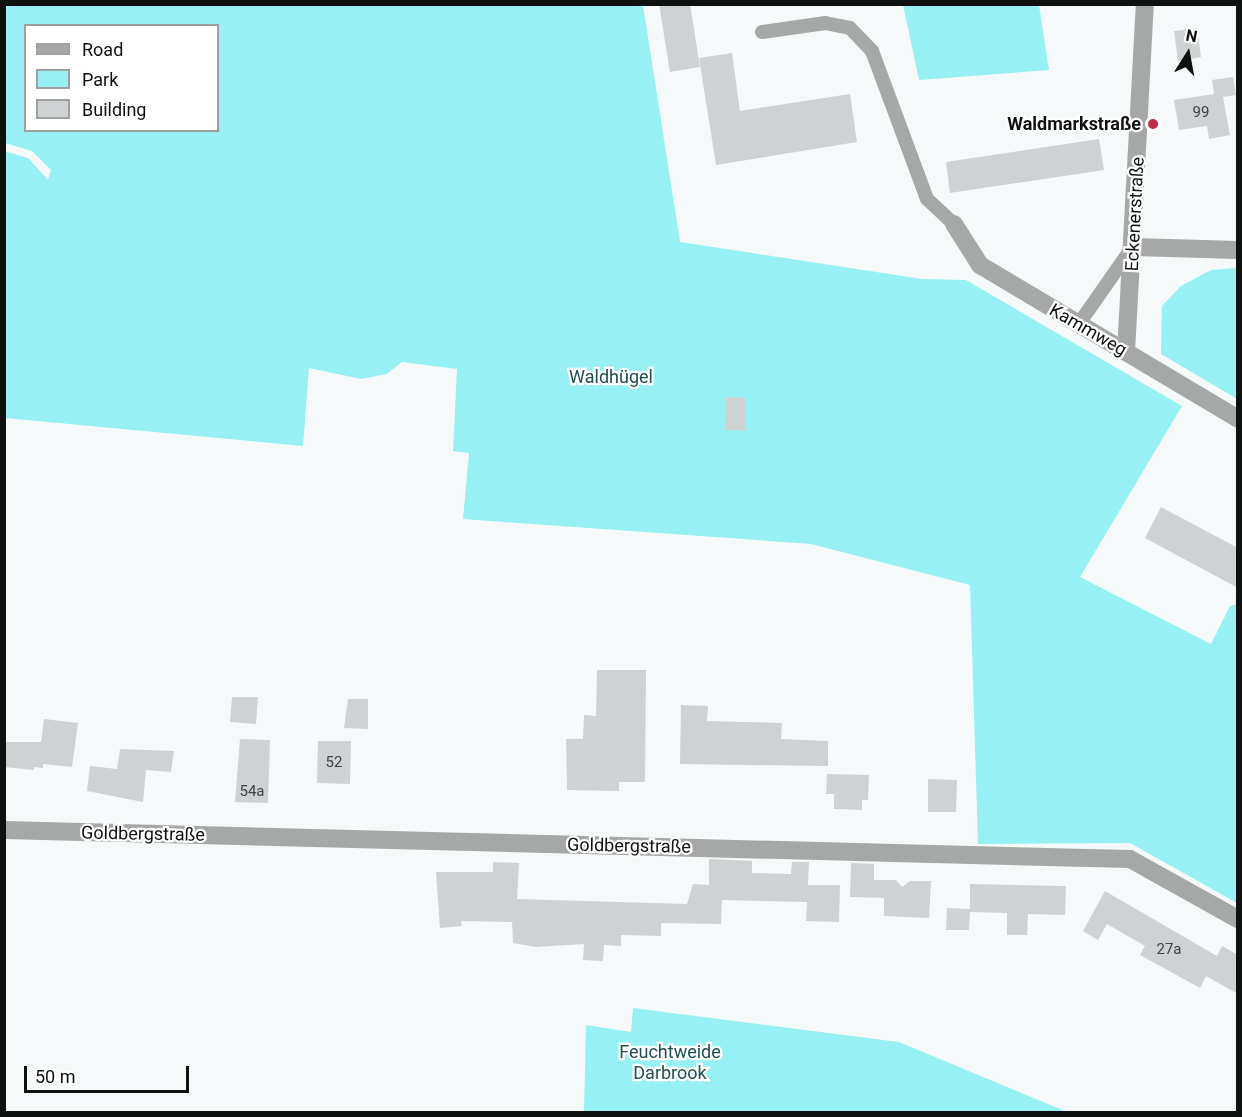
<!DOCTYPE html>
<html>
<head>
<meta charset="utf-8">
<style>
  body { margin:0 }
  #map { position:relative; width:1242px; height:1117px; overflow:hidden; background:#f5f9f9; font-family:Roboto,sans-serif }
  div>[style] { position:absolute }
  .green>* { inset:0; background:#97f1f4 }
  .building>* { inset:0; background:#cfd2d3 }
  .service>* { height:14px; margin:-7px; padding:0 7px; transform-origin:7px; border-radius:7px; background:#a6a8a8 }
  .minor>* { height:18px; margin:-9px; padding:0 9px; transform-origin:9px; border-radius:9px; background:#a6a8a8 }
  .dots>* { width:16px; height:16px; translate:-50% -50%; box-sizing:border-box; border:3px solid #fff; border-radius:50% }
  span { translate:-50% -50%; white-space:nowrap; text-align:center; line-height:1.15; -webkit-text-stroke:4.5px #fff; paint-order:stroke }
  .number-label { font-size:15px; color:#3f4142 }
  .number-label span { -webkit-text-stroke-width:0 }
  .poi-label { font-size:18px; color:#0f1111; font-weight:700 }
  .right { translate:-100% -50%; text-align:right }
  .street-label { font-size:18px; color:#0f1111 }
  .park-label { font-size:18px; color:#1e4e50 }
  .frame { position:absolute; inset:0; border:6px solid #0f1111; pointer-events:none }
  .legend { position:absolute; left:24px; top:24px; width:195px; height:108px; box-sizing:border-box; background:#fff; border:2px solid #9fa0a0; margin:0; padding:8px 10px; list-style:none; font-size:18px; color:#0f1111 }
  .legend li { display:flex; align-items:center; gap:12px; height:30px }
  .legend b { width:30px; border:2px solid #9fa0a0 }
  .north { position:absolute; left:1158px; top:24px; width:60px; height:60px; -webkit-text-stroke:4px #fff; paint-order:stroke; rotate:11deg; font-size:16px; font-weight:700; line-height:24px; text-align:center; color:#0f1111 }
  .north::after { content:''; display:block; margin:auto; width:21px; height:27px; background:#0f1111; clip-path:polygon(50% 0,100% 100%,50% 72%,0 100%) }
  .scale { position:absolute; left:24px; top:1066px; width:165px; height:27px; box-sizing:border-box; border:3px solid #0f1111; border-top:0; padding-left:8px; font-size:18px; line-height:21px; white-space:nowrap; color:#0f1111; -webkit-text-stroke:4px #fff; paint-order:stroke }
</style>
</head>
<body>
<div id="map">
  <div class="green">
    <div style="clip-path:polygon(evenodd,5px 5px,643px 5px,680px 242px,922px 279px,966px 280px,1182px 406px,1080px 577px,1211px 644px,1230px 606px,1237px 604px,1237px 903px,1130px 843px,978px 844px,970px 585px,811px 544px,463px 519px,469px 453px,453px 451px,457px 369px,402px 362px,387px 374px,361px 379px,309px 368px,303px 446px,5px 418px,4px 151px,28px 158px,48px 180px,51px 170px,32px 151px,5px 143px,5px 5px,26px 26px,218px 26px,218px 130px,26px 130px,26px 26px)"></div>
    <div style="clip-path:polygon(903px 5px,1039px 5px,1049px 70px,919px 80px)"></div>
    <div style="clip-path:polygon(1237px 268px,1238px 268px,1237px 399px,1161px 354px,1162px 306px,1181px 286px,1211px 270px)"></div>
    <div style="clip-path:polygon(633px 1008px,899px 1042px,1067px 1112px,584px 1112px,586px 1025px,631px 1032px)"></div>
  </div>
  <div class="building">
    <div style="clip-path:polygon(659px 4px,690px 4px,700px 67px,670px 72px)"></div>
    <div style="clip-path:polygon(1197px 28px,1201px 57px,1178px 61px,1174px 31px)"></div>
    <div style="clip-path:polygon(732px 53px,740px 111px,850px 94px,857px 142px,716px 165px,699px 58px)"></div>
    <div style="clip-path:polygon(1233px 77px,1236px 95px,1223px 97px,1230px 135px,1209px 139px,1207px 126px,1179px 130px,1174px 100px,1214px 94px,1212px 80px)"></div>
    <div style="clip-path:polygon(1099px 139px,1104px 170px,950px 193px,946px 162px)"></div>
    <div style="clip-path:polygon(726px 397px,746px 398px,745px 431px,725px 430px)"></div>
    <div style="clip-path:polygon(1161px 507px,1238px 548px,1238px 588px,1145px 538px)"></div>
    <div style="clip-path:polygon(597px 670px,646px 670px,645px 782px,619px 782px,619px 791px,567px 790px,566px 739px,583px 739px,584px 715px,596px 716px)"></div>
    <div style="clip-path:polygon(232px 697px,258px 697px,256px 724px,230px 722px)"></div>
    <div style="clip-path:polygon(348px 699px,368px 699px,368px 729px,344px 728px)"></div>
    <div style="clip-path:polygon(681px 705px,708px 706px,707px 721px,782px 723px,781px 739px,828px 741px,828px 766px,680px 764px)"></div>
    <div style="clip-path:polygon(44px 719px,78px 723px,72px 767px,43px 764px,43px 768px,34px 767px,34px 770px,4px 767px,4px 742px,41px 742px)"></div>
    <div style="clip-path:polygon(240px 739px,270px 740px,268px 803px,235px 802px)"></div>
    <div style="clip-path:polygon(318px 741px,351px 741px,350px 784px,317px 783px)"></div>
    <div style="clip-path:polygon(120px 749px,174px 751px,171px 772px,146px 770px,143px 802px,87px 791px,90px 766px,117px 769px)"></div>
    <div style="clip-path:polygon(827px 774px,869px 775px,868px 800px,862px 800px,862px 810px,834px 809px,834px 794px,826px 794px)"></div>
    <div style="clip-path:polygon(928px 779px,957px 780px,956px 812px,928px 812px)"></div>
    <div style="clip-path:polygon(709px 859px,752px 861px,752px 873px,791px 874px,792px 862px,809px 862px,808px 885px,840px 885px,839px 922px,806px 921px,807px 902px,722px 900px,721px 924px,661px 923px,661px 936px,621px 935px,621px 946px,604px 945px,603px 961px,583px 960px,584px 944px,536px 947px,513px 943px,512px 922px,461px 921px,462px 926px,440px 928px,436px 872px,493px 872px,493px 862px,519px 863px,517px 899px,687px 904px,693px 884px,709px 885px)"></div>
    <div style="clip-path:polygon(851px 863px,874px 864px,874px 880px,896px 880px,902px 887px,910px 881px,931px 881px,929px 918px,884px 916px,884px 898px,850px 897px)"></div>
    <div style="clip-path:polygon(970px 884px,1066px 886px,1065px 915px,1028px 914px,1027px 935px,1007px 935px,1007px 913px,970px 912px,969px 930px,946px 930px,947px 908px,970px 909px)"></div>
    <div style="clip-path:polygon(1105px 891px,1217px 956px,1222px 946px,1238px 955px,1238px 994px,1206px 976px,1200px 988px,1140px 955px,1145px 946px,1107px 924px,1098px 940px,1083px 931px)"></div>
  </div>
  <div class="service">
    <div style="left:762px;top:32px;width:64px;rotate:-8.1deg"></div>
    <div style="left:825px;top:23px;width:25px;rotate:11deg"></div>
    <div style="left:850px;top:28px;width:32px;rotate:46deg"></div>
    <div style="left:872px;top:51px;width:158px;rotate:69.6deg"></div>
    <div style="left:927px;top:199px;width:37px;rotate:43deg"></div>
    <div style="left:1078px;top:325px;width:94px;rotate:-55deg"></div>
  </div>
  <div class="minor">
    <div style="left:954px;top:224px;width:49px;rotate:57.6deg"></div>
    <div style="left:980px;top:265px;width:300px;rotate:30.8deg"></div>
    <div style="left:1134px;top:247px;width:104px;rotate:1.7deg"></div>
    <div style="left:1126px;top:352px;width:349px;rotate:-86.9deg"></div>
    <div style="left:4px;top:830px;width:1126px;rotate:1.48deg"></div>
    <div style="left:1130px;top:859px;width:124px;rotate:29.1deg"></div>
  </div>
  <div class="dots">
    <div style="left:1153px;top:124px;background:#be2d42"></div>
  </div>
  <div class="number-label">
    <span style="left:1201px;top:113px">99</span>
    <span style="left:334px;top:763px">52</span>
    <span style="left:252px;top:792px">54a</span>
    <span style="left:1169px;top:950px">27a</span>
  </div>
  <div class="poi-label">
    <span class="right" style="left:1141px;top:124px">Waldmarkstraße</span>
  </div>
  <div class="street-label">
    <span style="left:1135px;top:214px;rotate:-87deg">Eckenerstraße</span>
    <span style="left:1088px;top:330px;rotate:30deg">Kammweg</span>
    <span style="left:143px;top:834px;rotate:1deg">Goldbergstraße</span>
    <span style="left:629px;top:846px;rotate:1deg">Goldbergstraße</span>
  </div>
  <div class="park-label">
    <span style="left:611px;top:377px">Waldhügel</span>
    <span style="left:670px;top:1063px">Feuchtweide<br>Darbrook</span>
  </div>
  <div class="frame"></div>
  <ul class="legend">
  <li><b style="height:8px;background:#a6a8a8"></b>Road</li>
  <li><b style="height:16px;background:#97f1f4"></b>Park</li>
  <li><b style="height:16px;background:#cfd2d3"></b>Building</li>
  </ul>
  <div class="north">N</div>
  <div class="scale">50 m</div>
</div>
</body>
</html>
